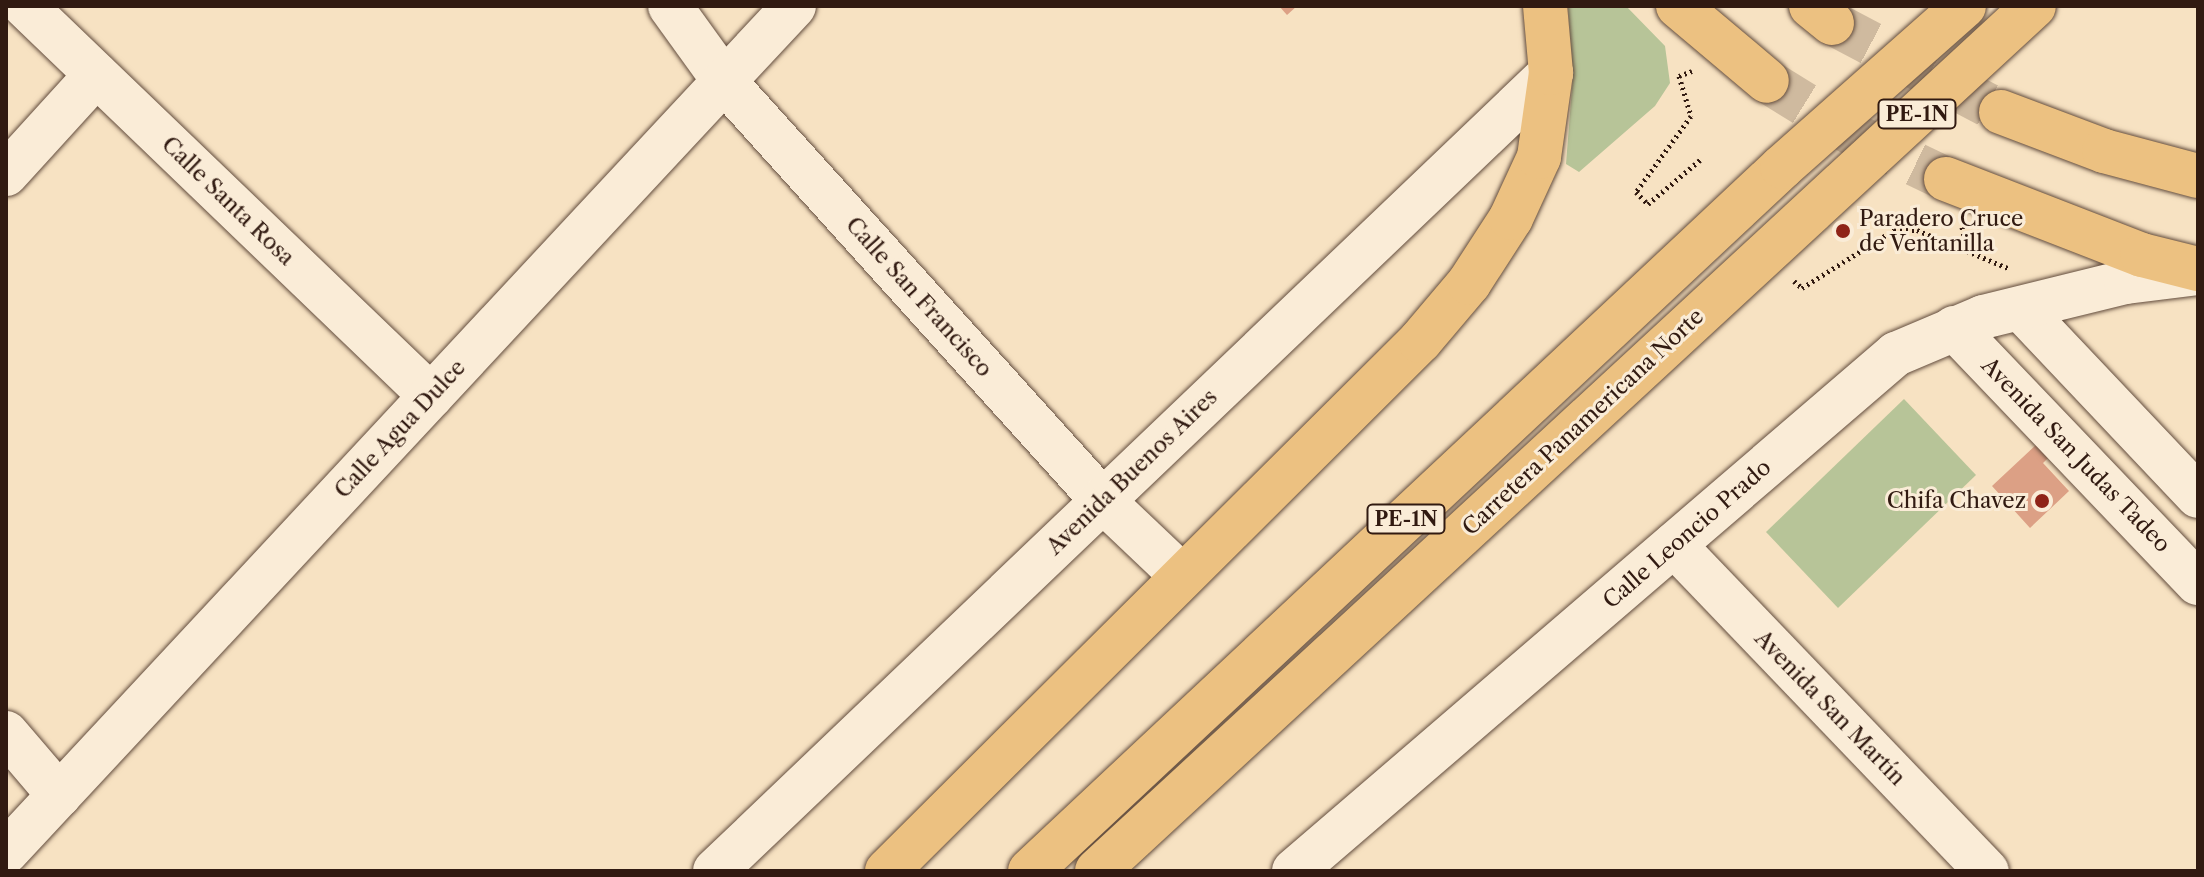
<!DOCTYPE html>
<html>
<head>
<meta charset="utf-8">
<style>
  body { margin:0 }
  #map { position:relative; width:2204px; height:877px; overflow:hidden; background:#f7e2c2; font-family:"Libre Caslon Text",serif }
  div>[style] { position:absolute }
  .green>* { inset:0; background:#b7c498 }
  .building>* { inset:0; background:#dca085 }
  .highway-tunnel>* { height:44px; margin-top:-22px; transform-origin:0; background:repeating-linear-gradient(90deg,#cfba9f 0 44px,transparent 0 66px) }
  .path>* { height:5px; margin-top:-2.5px; transform-origin:0; background:repeating-linear-gradient(90deg,#311a11 0 2px,transparent 0 6px) }
  .roads { filter:drop-shadow(0 0 2px #624c3d) drop-shadow(0 0 2px #624c3d) }
  .minor>* { height:44px; margin:-22px; padding:0 22px; transform-origin:22px; border-radius:22px; background:#faecd7 }
  .highway>* { height:44px; margin:-22px; padding:0 22px; transform-origin:22px; border-radius:22px; background:#ecc181 }
  .dots>* { width:22px; height:22px; translate:-50% -50%; box-sizing:border-box; border:4px solid #faecd7; border-radius:50% }
  span { translate:-50% -50%; white-space:nowrap; text-align:center; line-height:1.15; -webkit-text-stroke:6px #faecd7; paint-order:stroke }
  .shield-label span { padding:2px 6px; background:#faecd7; border:2px solid; border-radius:6px; -webkit-text-stroke-width:0 }
  .shield-label { font-size:20px; color:#311a11; font-weight:700 }
  .street-label { font-size:22px; color:#311a11 }
  .poi-label { font-size:22px; color:#311a11 }
  .left { translate:0 -50%; text-align:left }
  .right { translate:-100% -50%; text-align:right }
  .frame { position:absolute; inset:0; border:8px solid #311a11; pointer-events:none }
</style>
</head>
<body>
<div id="map">
  <div class="green">
    <div style="clip-path:polygon(1568px 6px,1626px 6px,1665px 46px,1670px 83px,1655px 106px,1579px 172px,1566px 164px,1573px 75px)"></div>
    <div style="clip-path:polygon(1904px 399px,1976px 475px,1838px 608px,1766px 532px)"></div>
  </div>
  <div class="building">
    <div style="clip-path:polygon(1279px 6px,1297px 6px,1287px 15px)"></div>
    <div style="clip-path:polygon(2037px 444px,2049px 457px,2043px 463px,2069px 491px,2030px 528px,1992px 486px)"></div>
  </div>
  <div class="highway-tunnel">
    <div style="left:1832px;top:23px;width:191px;rotate:27.8deg"></div>
    <div style="left:1767px;top:81px;width:105px;rotate:31.7deg"></div>
    <div style="left:1856px;top:136px;width:100px;rotate:25.5deg"></div>
  </div>
  <div class="path">
    <div style="left:1692px;top:71px;width:14px;rotate:159deg"></div>
    <div style="left:1679px;top:76px;width:42px;rotate:73.3deg"></div>
    <div style="left:1691px;top:116px;width:94px;rotate:125.9deg"></div>
    <div style="left:1636px;top:192px;width:17px;rotate:45deg"></div>
    <div style="left:1648px;top:204px;width:70px;rotate:-40.3deg"></div>
    <div style="left:1962px;top:227px;width:26px;rotate:77deg"></div>
    <div style="left:1794px;top:281px;width:11px;rotate:41deg"></div>
    <div style="left:1802px;top:288px;width:109px;rotate:-32.2deg"></div>
    <div style="left:1894px;top:230px;width:23px"></div>
    <div style="left:1917px;top:230px;width:99px;rotate:22.7deg"></div>
  </div>
  <div class="roads">
    <div class="minor">
      <div style="left:25px;top:6px;width:563px;rotate:43.85deg"></div>
      <div style="left:670px;top:6px;width:92px;rotate:54.2deg"></div>
      <div style="left:724px;top:81px;width:564px;rotate:47.94deg"></div>
      <div style="left:1102px;top:500px;width:110px;rotate:43.5deg"></div>
      <div style="left:6px;top:174px;width:134px;rotate:-47.7deg"></div>
      <div style="left:2022px;top:310px;width:256px;rotate:46.6deg"></div>
      <div style="left:1954px;top:328px;width:353px;rotate:46.3deg"></div>
      <div style="left:1674px;top:545px;width:452px;rotate:46.2deg"></div>
      <div style="left:6px;top:733px;width:82px;rotate:49.5deg"></div>
      <div style="left:6px;top:852px;width:1156px;rotate:-47.03deg"></div>
      <div style="left:715px;top:871px;width:1156px;rotate:-43.67deg"></div>
      <div style="left:1294px;top:871px;width:794px;rotate:-40.66deg"></div>
      <div style="left:1896px;top:354px;width:95px;rotate:-23deg"></div>
      <div style="left:1983px;top:317px;width:147px;rotate:-13.8deg"></div>
      <div style="left:2126px;top:282px;width:73px;rotate:-7.1deg"></div>
    </div>
    <div class="highway">
      <div style="left:1678px;top:6px;width:116px;rotate:40.1deg"></div>
      <div style="left:1811px;top:6px;width:27px;rotate:39deg"></div>
      <div style="left:2001px;top:112px;width:110px;rotate:20.7deg"></div>
      <div style="left:2104px;top:151px;width:97px;rotate:14.9deg"></div>
      <div style="left:1946px;top:179px;width:210px;rotate:21.2deg"></div>
      <div style="left:2142px;top:255px;width:58px;rotate:14deg"></div>
      <div style="left:887px;top:871px;width:752px;rotate:-44.84deg"></div>
      <div style="left:1420px;top:341px;width:76px;rotate:-49.8deg"></div>
      <div style="left:1469px;top:283px;width:77px;rotate:-57.1deg"></div>
      <div style="left:1511px;top:218px;width:67px;rotate:-65.3deg"></div>
      <div style="left:1539px;top:157px;width:85px;rotate:-81.9deg"></div>
      <div style="left:1551px;top:73px;width:67px;rotate:-95.1deg"></div>
      <div style="left:1030px;top:871px;width:1030px;rotate:-43.11deg"></div>
      <div style="left:1782px;top:167px;width:243px;rotate:-41.5deg"></div>
      <div style="left:1097px;top:871px;width:1275px;rotate:-42.71deg"></div>
    </div>
  </div>
  <div class="dots">
    <div style="left:1843px;top:231px;background:#8f2418"></div>
    <div style="left:2042px;top:501px;background:#8f2418"></div>
  </div>
  <div class="shield-label">
    <span style="left:1917px;top:114px">PE-1N</span>
    <span style="left:1406px;top:519px">PE-1N</span>
  </div>
  <div class="street-label">
    <span style="left:228px;top:201px;rotate:44deg">Calle Santa Rosa</span>
    <span style="left:919px;top:297px;rotate:48deg">Calle San Francisco</span>
    <span style="left:1583px;top:422px;rotate:-43deg">Carretera Panamericana Norte</span>
    <span style="left:400px;top:429px;rotate:-47deg">Calle Agua Dulce</span>
    <span style="left:2076px;top:455px;rotate:46deg">Avenida San Judas Tadeo</span>
    <span style="left:1132px;top:472px;rotate:-44deg">Avenida Buenos Aires</span>
    <span style="left:1687px;top:534px;rotate:-41deg">Calle Leoncio Prado</span>
    <span style="left:1830px;top:708px;rotate:46deg">Avenida San Martín</span>
  </div>
  <div class="poi-label">
    <span class="left" style="left:1859px;top:231px">Paradero Cruce<br>de Ventanilla</span>
    <span class="right" style="left:2026px;top:501px">Chifa Chavez</span>
  </div>
  <div class="frame"></div>
</div>
</body>
</html>
